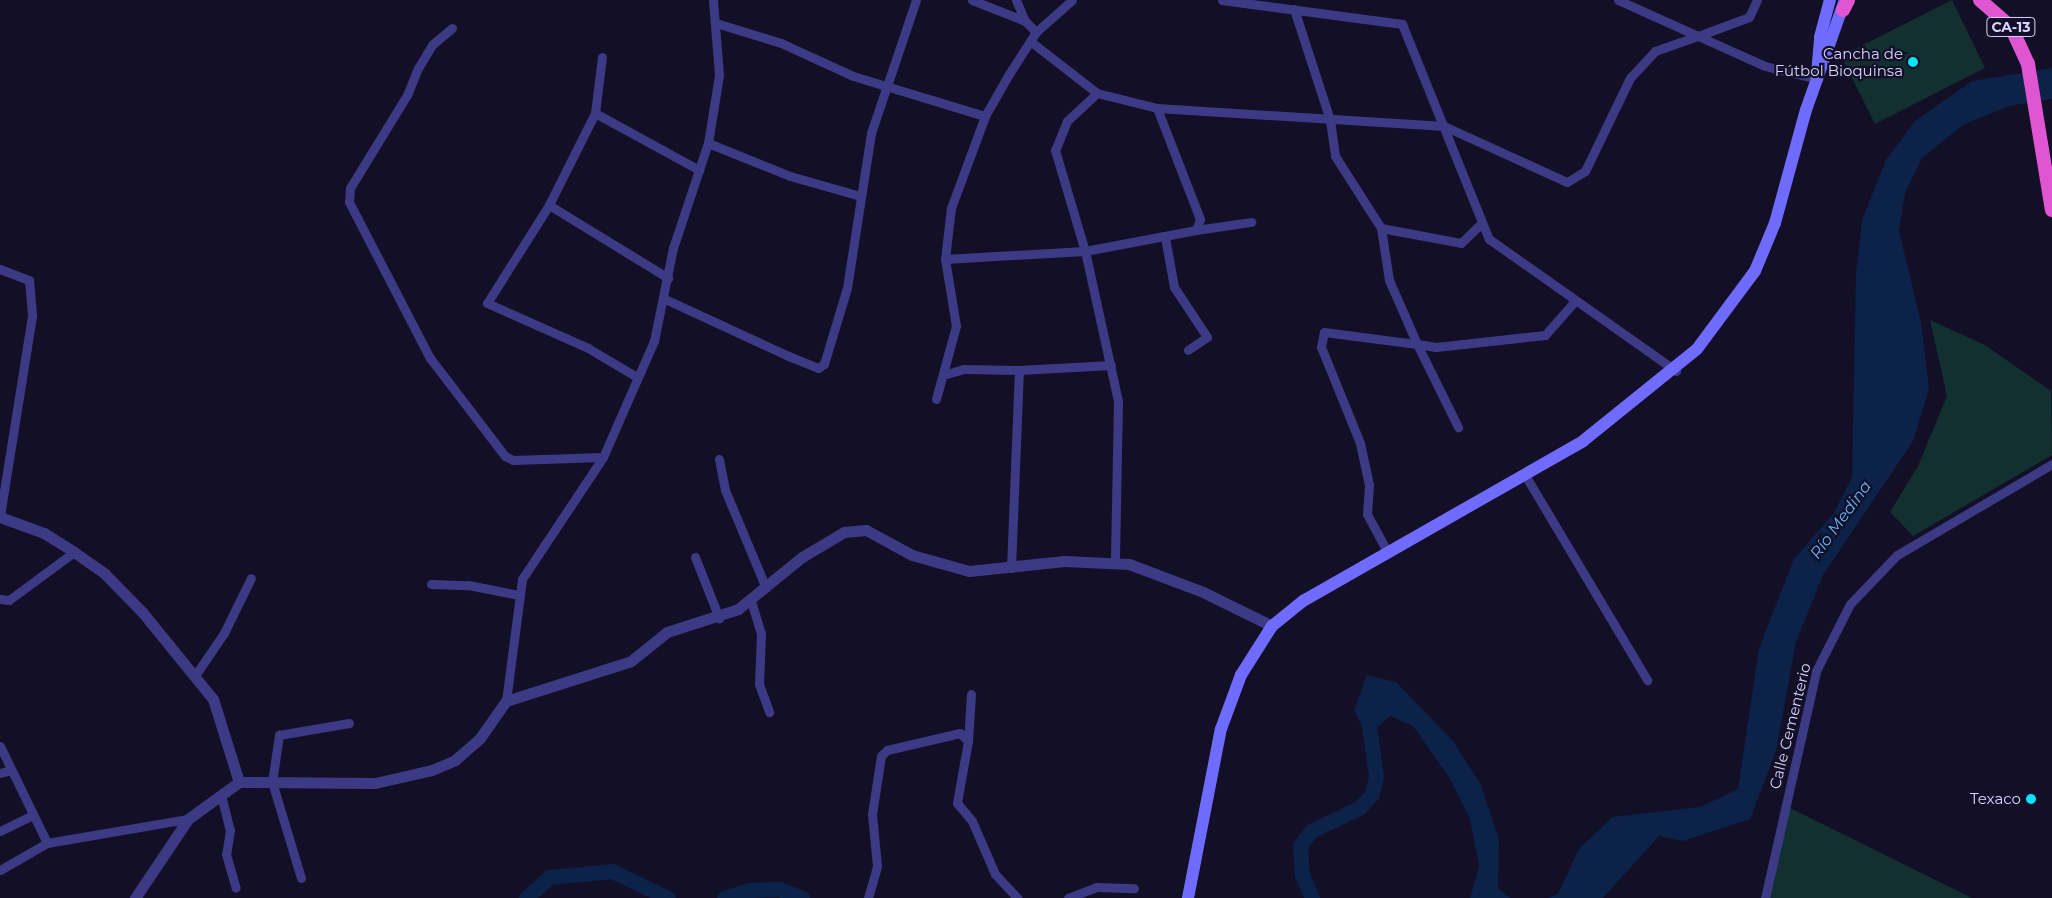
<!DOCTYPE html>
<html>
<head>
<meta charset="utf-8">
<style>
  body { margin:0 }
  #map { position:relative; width:2052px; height:898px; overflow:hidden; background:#130f26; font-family:Montserrat,sans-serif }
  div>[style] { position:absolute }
  .green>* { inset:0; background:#12302f }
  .water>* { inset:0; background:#0c2248 }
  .river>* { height:15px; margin:-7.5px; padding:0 7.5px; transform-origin:7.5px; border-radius:7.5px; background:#0c2248 }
  .minor>* { height:9px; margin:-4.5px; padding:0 4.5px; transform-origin:4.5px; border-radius:4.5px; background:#3d3a85 }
  .tertiary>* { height:11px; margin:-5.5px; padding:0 5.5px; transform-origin:5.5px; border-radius:5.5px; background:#3d3a85 }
  .secondary>* { height:12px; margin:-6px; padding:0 6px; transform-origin:6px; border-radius:6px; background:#6f6bff }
  .trunk>* { height:14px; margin:-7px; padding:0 7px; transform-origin:7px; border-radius:7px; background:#e055d1 }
  .dots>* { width:14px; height:14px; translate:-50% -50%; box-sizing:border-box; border:2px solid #130f26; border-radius:50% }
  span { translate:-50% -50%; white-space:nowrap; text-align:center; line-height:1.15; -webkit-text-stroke:4.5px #130f26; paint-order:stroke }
  .shield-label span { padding:1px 4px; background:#130f26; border:1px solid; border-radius:4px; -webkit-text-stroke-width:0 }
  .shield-label { font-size:14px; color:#d9d4ff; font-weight:700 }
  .poi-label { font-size:15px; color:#d9d4ff }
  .right { translate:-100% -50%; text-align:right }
  .street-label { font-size:15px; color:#d9d4ff }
  .water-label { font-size:16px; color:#62b6ff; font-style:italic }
</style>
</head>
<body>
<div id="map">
  <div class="green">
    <div style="clip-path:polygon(1952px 0,1985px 68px,1875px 124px,1841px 56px)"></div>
    <div style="clip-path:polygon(1930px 320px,1985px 345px,2051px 391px,2052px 455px,1913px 536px,1890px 512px,1918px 466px,1947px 396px)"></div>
    <div style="clip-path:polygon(1788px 807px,1972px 898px,1769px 898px)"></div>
  </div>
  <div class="water">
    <div style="clip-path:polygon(2052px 68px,2052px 99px,2009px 106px,1963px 125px,1922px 158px,1905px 193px,1899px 231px,1921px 322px,1929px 389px,1913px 441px,1823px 575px,1796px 642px,1776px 751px,1750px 819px,1683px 841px,1659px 836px,1603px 898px,1547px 898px,1558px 894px,1579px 849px,1612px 817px,1700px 807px,1738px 789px,1759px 648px,1794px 559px,1834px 513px,1852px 477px,1856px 272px,1862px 220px,1886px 160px,1915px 121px,1972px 81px)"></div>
    <div style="clip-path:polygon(1367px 675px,1396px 682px,1453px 741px,1481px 785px,1499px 839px,1498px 888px,1510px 898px,1470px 898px,1479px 867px,1470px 819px,1449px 777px,1413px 726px,1390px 716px,1367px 736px,1354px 710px)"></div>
  </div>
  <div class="river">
    <div style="left:526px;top:898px;width:31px;rotate:-42deg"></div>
    <div style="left:549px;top:877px;width:63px;rotate:-5.4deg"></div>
    <div style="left:612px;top:871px;width:62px;rotate:25.7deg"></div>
    <div style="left:724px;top:898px;width:25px;rotate:-18deg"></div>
    <div style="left:748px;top:890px;width:31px;rotate:-2deg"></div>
    <div style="left:779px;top:889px;width:25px;rotate:21deg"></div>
    <div style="left:1312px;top:898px;width:25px;rotate:-113deg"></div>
    <div style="left:1302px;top:875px;width:29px;rotate:-94deg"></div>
    <div style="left:1300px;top:846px;width:19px;rotate:-54deg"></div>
    <div style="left:1311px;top:831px;width:53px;rotate:-25.6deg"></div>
    <div style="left:1359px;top:808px;width:19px;rotate:-47deg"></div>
    <div style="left:1372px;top:794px;width:18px;rotate:-77deg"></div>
    <div style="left:1376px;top:776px;width:59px;rotate:-97.9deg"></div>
  </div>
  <div class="minor">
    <div style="left:972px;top:0;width:57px;rotate:21.6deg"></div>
    <div style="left:1025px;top:21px;width:16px;rotate:45deg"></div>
    <div style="left:1016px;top:0;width:23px;rotate:67deg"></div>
    <div style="left:1222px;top:0;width:182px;rotate:7.6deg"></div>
    <div style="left:1402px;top:24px;width:232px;rotate:68deg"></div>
    <div style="left:1489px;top:239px;width:229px;rotate:35.2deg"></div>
    <div style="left:1618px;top:0;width:88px;rotate:24.2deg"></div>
    <div style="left:1698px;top:36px;width:54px;rotate:-20.4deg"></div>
    <div style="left:1749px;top:17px;width:19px;rotate:-65deg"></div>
    <div style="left:1294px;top:9px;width:117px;rotate:72deg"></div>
    <div style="left:1330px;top:120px;width:36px;rotate:82deg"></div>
    <div style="left:1335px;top:156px;width:85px;rotate:57.4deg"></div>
    <div style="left:1381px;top:228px;width:53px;rotate:81.3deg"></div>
    <div style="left:1389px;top:280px;width:70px;rotate:66.4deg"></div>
    <div style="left:1417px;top:344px;width:19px;rotate:9deg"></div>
    <div style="left:1436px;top:347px;width:110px;rotate:-6.3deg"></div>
    <div style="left:1545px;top:335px;width:45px;rotate:-48.6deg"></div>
    <div style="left:716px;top:23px;width:68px;rotate:17.1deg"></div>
    <div style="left:781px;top:43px;width:79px;rotate:24.6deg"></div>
    <div style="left:853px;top:76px;width:138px;rotate:16.9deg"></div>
    <div style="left:452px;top:28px;width:26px;rotate:140deg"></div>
    <div style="left:432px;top:45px;width:27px;rotate:121deg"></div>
    <div style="left:418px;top:68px;width:29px;rotate:112deg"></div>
    <div style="left:407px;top:95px;width:109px;rotate:121.5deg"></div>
    <div style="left:350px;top:188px;width:14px;rotate:94deg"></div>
    <div style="left:349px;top:202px;width:176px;rotate:62.6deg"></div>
    <div style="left:430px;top:358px;width:123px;rotate:52.6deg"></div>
    <div style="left:505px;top:456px;width:9px;rotate:27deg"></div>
    <div style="left:513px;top:460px;width:90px;rotate:-1.9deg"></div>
    <div style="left:1030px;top:41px;width:85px;rotate:37.8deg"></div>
    <div style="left:1097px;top:93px;width:62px;rotate:14deg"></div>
    <div style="left:1157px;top:108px;width:288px;rotate:3.6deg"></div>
    <div style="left:1444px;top:126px;width:135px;rotate:24.5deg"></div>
    <div style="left:1567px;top:182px;width:21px;rotate:-31deg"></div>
    <div style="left:1585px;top:171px;width:103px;rotate:-64.2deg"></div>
    <div style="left:1630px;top:78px;width:37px;rotate:-47deg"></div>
    <div style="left:1655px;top:51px;width:46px;rotate:-19.2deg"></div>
    <div style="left:1698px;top:36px;width:73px;rotate:24.1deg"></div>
    <div style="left:1765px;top:66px;width:55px;rotate:13.8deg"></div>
    <div style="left:602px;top:57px;width:56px;rotate:97.1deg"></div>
    <div style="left:595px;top:113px;width:103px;rotate:116.6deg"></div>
    <div style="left:549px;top:205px;width:116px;rotate:122.3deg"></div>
    <div style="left:487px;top:303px;width:111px;rotate:24deg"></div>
    <div style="left:588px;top:348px;width:57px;rotate:30.6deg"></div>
    <div style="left:1097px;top:93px;width:41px;rotate:137deg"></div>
    <div style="left:1067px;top:121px;width:31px;rotate:112deg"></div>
    <div style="left:1055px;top:150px;width:105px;rotate:73.5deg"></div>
    <div style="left:1085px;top:251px;width:154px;rotate:77.6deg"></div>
    <div style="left:1118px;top:401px;width:161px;rotate:91.1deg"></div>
    <div style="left:595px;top:113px;width:119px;rotate:28.7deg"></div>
    <div style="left:708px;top:143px;width:88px;rotate:21.9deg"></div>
    <div style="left:790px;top:176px;width:73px;rotate:15.9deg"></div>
    <div style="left:549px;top:205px;width:140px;rotate:31.5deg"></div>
    <div style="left:1381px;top:228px;width:81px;rotate:10.6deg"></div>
    <div style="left:1461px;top:243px;width:29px;rotate:-44deg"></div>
    <div style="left:1196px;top:230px;width:56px;rotate:-8.3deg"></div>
    <div style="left:1165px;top:237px;width:51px;rotate:79.8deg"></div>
    <div style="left:1174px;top:287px;width:60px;rotate:56.6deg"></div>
    <div style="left:1207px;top:337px;width:23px;rotate:146deg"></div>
    <div style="left:945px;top:259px;width:140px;rotate:-3.3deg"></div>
    <div style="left:1085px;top:251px;width:113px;rotate:-10.7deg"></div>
    <div style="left:1196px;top:230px;width:12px;rotate:-70deg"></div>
    <div style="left:1200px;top:219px;width:119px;rotate:-111.2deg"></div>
    <div style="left:0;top:269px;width:31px;rotate:21deg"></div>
    <div style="left:29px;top:280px;width:36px;rotate:85deg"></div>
    <div style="left:32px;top:316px;width:203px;rotate:99.1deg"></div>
    <div style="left:665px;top:299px;width:133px;rotate:24.8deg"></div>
    <div style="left:786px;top:355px;width:35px;rotate:22deg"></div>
    <div style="left:818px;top:368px;width:7px;rotate:-34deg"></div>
    <div style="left:824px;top:364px;width:79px;rotate:-73.2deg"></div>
    <div style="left:847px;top:288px;width:157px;rotate:-81.2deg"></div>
    <div style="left:871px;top:133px;width:140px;rotate:-71.3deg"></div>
    <div style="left:943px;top:375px;width:22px;rotate:-16deg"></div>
    <div style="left:964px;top:369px;width:55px;rotate:1deg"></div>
    <div style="left:936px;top:399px;width:76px;rotate:-74.7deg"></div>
    <div style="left:956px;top:326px;width:68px;rotate:-99.3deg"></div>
    <div style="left:945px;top:259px;width:51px;rotate:-83.3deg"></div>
    <div style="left:951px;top:208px;width:98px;rotate:-69.7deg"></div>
    <div style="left:985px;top:116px;width:48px;rotate:-60.3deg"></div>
    <div style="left:1009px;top:74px;width:50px;rotate:-57.3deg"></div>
    <div style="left:1036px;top:32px;width:48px;rotate:-41.6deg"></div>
    <div style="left:719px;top:459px;width:32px;rotate:79deg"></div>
    <div style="left:725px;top:490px;width:106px;rotate:67.3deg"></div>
    <div style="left:1525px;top:475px;width:239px;rotate:59.2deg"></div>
    <div style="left:1388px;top:553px;width:44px;rotate:-118.3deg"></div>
    <div style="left:1367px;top:514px;width:29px;rotate:-86deg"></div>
    <div style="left:1369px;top:485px;width:43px;rotate:-102.1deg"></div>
    <div style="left:1360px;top:443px;width:104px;rotate:-112.1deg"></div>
    <div style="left:1321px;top:347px;width:15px;rotate:-79deg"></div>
    <div style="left:1324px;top:332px;width:94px;rotate:7.4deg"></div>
    <div style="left:1417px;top:344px;width:93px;rotate:63.7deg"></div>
    <div style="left:695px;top:557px;width:66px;rotate:68.5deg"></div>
    <div style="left:1011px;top:568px;width:198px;rotate:-87.7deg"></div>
    <div style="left:1019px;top:370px;width:92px;rotate:-3.1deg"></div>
    <div style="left:431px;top:584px;width:37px;rotate:2deg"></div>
    <div style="left:468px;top:585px;width:52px;rotate:11.1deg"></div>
    <div style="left:0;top:599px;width:9px;rotate:6deg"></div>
    <div style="left:9px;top:600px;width:81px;rotate:-36.4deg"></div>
    <div style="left:751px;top:601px;width:34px;rotate:73deg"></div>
    <div style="left:761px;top:633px;width:51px;rotate:92.2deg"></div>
    <div style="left:759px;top:684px;width:30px;rotate:70deg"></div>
    <div style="left:194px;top:677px;width:53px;rotate:-55.7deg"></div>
    <div style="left:224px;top:633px;width:61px;rotate:-63.9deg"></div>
    <div style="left:506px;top:701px;width:123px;rotate:-82.5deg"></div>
    <div style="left:522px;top:579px;width:146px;rotate:-56.4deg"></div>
    <div style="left:603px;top:457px;width:127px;rotate:-66.3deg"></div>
    <div style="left:654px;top:341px;width:95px;rotate:-78.5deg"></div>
    <div style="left:673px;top:248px;width:111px;rotate:-71.6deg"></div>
    <div style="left:708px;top:143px;width:69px;rotate:-80.8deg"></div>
    <div style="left:719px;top:75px;width:75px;rotate:-94.6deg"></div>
    <div style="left:968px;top:741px;width:47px;rotate:-86.3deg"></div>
    <div style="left:0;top:746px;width:108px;rotate:64.1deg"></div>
    <div style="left:0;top:773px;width:11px;rotate:-15deg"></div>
    <div style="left:221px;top:795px;width:36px;rotate:76deg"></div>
    <div style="left:230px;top:830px;width:24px;rotate:99deg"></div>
    <div style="left:226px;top:854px;width:35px;rotate:74deg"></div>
    <div style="left:0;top:831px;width:34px;rotate:-26deg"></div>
    <div style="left:0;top:870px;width:54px;rotate:-29.9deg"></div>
    <div style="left:47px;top:843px;width:143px;rotate:-9.7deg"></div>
    <div style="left:301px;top:878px;width:100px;rotate:-106.8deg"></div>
    <div style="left:272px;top:782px;width:48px;rotate:-81.5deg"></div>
    <div style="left:279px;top:735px;width:71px;rotate:-9.7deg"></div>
    <div style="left:868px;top:898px;width:33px;rotate:-74deg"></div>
    <div style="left:877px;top:866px;width:52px;rotate:-95.5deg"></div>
    <div style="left:872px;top:814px;width:59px;rotate:-81.2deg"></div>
    <div style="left:881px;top:756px;width:8px;rotate:-45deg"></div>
    <div style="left:887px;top:750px;width:75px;rotate:-13.1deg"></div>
    <div style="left:960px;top:733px;width:11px;rotate:45deg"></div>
    <div style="left:968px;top:741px;width:63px;rotate:100.1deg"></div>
    <div style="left:957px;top:803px;width:23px;rotate:50deg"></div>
    <div style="left:972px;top:821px;width:58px;rotate:66.5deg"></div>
    <div style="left:995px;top:874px;width:33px;rotate:47deg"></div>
    <div style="left:1068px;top:898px;width:30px;rotate:-21deg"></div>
    <div style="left:1096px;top:887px;width:38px;rotate:2deg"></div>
    <div style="left:1765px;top:898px;width:233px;rotate:-77.3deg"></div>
    <div style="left:1816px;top:671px;width:75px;rotate:-63.1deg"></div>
    <div style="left:1850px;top:604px;width:68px;rotate:-46.2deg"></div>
    <div style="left:1897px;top:555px;width:180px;rotate:-30.4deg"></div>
  </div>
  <div class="tertiary">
    <div style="left:0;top:517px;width:47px;rotate:20deg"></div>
    <div style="left:44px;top:533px;width:36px;rotate:32deg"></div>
    <div style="left:74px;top:552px;width:38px;rotate:35deg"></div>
    <div style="left:105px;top:574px;width:54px;rotate:45.7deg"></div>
    <div style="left:143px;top:613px;width:111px;rotate:50.9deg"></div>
    <div style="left:213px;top:699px;width:87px;rotate:72.6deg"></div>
    <div style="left:135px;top:898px;width:95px;rotate:-56.1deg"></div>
    <div style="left:188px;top:819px;width:63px;rotate:-36deg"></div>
    <div style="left:239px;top:782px;width:136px;rotate:0.4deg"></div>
    <div style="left:375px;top:783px;width:58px;rotate:-12.8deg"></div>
    <div style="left:432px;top:770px;width:25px;rotate:-23deg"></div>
    <div style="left:455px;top:760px;width:33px;rotate:-41deg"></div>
    <div style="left:480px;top:738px;width:45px;rotate:-54.9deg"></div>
    <div style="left:506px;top:701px;width:131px;rotate:-17.7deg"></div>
    <div style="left:631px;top:661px;width:46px;rotate:-38.9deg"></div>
    <div style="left:667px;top:632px;width:75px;rotate:-17.9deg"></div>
    <div style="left:738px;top:609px;width:82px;rotate:-39.1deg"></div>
    <div style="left:802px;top:557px;width:49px;rotate:-30.8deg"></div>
    <div style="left:844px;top:532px;width:22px;rotate:-5deg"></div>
    <div style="left:866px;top:530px;width:52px;rotate:28.5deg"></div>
    <div style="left:912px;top:555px;width:59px;rotate:15.7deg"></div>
    <div style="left:969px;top:571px;width:96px;rotate:-6deg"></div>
    <div style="left:1064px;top:561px;width:65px;rotate:2.6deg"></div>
    <div style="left:1129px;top:564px;width:79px;rotate:20.7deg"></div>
    <div style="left:1203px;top:592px;width:77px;rotate:26.2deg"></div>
  </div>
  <div class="secondary">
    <div style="left:1817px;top:74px;width:37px;rotate:-85deg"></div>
    <div style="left:1820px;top:37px;width:38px;rotate:-75deg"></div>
    <div style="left:1188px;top:898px;width:172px;rotate:-79deg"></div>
    <div style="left:1221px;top:729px;width:58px;rotate:-69.7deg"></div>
    <div style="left:1241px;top:675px;width:58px;rotate:-57.7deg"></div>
    <div style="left:1272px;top:626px;width:40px;rotate:-39deg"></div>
    <div style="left:1303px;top:601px;width:322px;rotate:-29.7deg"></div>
    <div style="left:1583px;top:441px;width:146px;rotate:-38.9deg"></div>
    <div style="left:1697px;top:349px;width:97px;rotate:-53.4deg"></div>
    <div style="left:1755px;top:271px;width:52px;rotate:-67.4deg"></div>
    <div style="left:1775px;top:223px;width:117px;rotate:-74.7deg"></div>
    <div style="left:1806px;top:110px;width:117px;rotate:-70.5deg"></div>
  </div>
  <div class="trunk">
    <div style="left:1980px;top:0;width:41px;rotate:41.1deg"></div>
    <div style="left:2011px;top:27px;width:41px;rotate:65.3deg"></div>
    <div style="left:2028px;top:64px;width:148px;rotate:80.7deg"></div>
    <div style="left:1843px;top:10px;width:11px;rotate:-63deg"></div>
  </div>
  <div class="dots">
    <div style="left:1913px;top:62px;background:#00e5ff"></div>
    <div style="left:2031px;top:799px;background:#00e5ff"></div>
  </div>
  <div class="shield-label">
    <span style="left:2011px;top:27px">CA-13</span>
  </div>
  <div class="poi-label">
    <span class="right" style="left:1903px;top:62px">Cancha de<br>Fútbol Bioquinsa</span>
    <span class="right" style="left:2021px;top:799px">Texaco</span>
  </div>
  <div class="street-label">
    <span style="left:1790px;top:726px;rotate:-76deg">Calle Cementerio</span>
  </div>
  <div class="water-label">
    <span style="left:1841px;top:520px;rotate:-54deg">Río Medina</span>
  </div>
</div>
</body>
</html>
